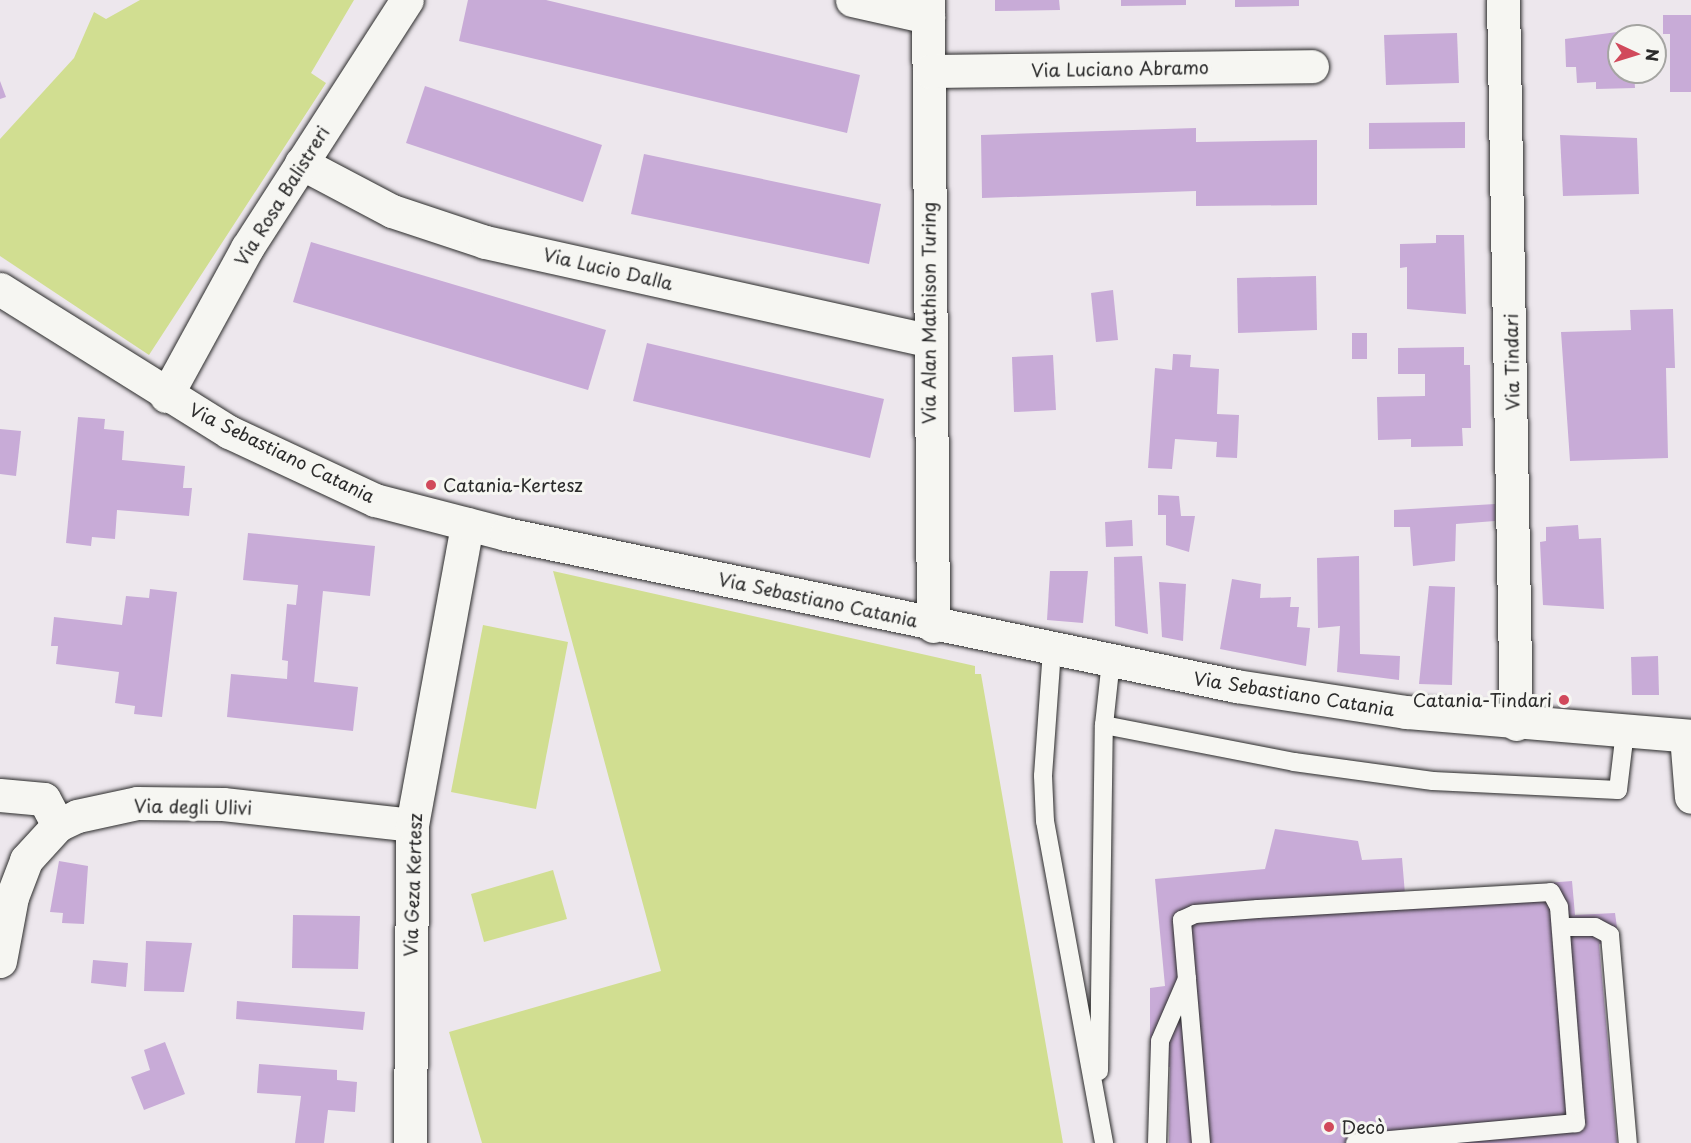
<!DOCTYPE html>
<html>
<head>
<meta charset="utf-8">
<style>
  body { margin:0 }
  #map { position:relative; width:1691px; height:1143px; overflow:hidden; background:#ede7ed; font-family:"Playpen Sans",sans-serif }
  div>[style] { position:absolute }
  .green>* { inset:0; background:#d1de91 }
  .building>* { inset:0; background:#c8abd7 }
  .roads { filter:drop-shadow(0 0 2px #2b2b2b) drop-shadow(0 0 2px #2b2b2b) }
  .lane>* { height:18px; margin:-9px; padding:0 9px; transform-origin:9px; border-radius:9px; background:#f6f6f2 }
  .street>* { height:33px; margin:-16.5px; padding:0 16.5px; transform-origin:16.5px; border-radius:16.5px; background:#f6f6f2 }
  .secondary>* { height:33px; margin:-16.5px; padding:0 16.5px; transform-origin:16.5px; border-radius:16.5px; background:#f6f6f2 }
  .dots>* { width:16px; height:16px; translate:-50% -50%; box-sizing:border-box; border:3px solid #f6f6f2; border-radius:50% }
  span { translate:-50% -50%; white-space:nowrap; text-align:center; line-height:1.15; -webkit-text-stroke:6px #f6f6f2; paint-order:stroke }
  .street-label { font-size:18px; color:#2b2b2b }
  .poi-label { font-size:18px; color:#2b2b2b }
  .left { translate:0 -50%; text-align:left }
  .right { translate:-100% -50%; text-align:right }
  .north { position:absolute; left:1607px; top:24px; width:60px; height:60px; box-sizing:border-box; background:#f6f6f2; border:2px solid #a5a5a2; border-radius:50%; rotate:94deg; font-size:16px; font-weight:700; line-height:24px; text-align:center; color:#2b2b2b }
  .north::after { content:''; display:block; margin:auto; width:21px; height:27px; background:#d1495b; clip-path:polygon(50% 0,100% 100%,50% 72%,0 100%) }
</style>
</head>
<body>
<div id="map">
  <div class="green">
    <div style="clip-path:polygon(140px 0,354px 0,311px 73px,326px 83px,149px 355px,0 256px,0 139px,74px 58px,94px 12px,106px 19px)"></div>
    <div style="clip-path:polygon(553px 571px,975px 666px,975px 674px,981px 674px,1063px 1143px,482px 1143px,449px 1032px,661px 971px)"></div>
    <div style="clip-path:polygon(483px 625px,568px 642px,536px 809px,451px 792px)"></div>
    <div style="clip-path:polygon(553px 870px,567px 919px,484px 942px,471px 894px)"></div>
  </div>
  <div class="building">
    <div style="clip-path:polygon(468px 0,546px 0,860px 75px,847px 133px,459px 41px)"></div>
    <div style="clip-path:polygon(995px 0,1059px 0,1060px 10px,995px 11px)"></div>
    <div style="clip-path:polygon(1121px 0,1186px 0,1186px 5px,1121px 6px)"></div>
    <div style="clip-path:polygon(1235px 0,1299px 0,1299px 6px,1235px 7px)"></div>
    <div style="clip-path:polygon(1663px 15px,1691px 15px,1691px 92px,1670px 92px,1670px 34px,1663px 34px)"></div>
    <div style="clip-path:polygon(1632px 30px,1632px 36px,1619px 36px,1619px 72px,1634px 72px,1635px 88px,1596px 89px,1596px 82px,1577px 83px,1576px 67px,1566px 67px,1565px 39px)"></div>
    <div style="clip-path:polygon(1457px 33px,1459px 83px,1386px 85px,1384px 35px)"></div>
    <div style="clip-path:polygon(0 81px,6px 97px,0 99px)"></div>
    <div style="clip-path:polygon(425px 86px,602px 145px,583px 202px,406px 143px)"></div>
    <div style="clip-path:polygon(1465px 122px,1465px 148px,1369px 149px,1369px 123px)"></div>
    <div style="clip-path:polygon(1196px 128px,1196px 142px,1317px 140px,1317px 205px,1196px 206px,1196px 191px,982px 198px,981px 135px)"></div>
    <div style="clip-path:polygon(1560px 135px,1637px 138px,1639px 194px,1563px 196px)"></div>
    <div style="clip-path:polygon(644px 154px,881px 204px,869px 264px,631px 214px)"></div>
    <div style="clip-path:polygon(1436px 235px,1464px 235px,1466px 314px,1407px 309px,1407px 267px,1400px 268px,1400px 244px,1436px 243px)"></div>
    <div style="clip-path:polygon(311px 242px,606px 330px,588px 390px,293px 302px)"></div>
    <div style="clip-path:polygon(1316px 276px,1317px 330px,1238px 333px,1237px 278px)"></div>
    <div style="clip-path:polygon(1113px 290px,1118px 340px,1096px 342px,1091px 293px)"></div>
    <div style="clip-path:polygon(1673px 309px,1675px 368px,1666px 368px,1668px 458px,1570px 461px,1561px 332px,1631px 330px,1630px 310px)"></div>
    <div style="clip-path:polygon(1352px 333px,1367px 333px,1367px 359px,1352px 359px)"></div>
    <div style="clip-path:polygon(647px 343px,884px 399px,870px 458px,633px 401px)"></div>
    <div style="clip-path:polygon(1464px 347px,1464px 365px,1470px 365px,1471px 428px,1462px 428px,1463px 446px,1411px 447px,1411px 439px,1378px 440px,1377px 397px,1425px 396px,1425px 374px,1398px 374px,1398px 348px)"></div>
    <div style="clip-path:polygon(1173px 354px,1191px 355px,1190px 367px,1219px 369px,1217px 414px,1239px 415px,1237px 458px,1216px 457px,1217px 442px,1175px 439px,1172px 469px,1148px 468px,1155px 368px,1172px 370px)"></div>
    <div style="clip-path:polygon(1053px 355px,1056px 410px,1014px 412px,1012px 357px)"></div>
    <div style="clip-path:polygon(78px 417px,105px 419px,104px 429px,124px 431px,122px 460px,185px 466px,183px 488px,192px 488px,189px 516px,117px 510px,115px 539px,92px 537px,91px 546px,66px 543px)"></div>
    <div style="clip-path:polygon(0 429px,21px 431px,16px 476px,0 474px)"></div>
    <div style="clip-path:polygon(1158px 495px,1179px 496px,1181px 516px,1195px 516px,1189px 552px,1166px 545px,1166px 515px,1158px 515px)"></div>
    <div style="clip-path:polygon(1495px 504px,1495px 521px,1456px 524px,1455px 561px,1413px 566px,1410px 527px,1394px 527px,1394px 510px)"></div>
    <div style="clip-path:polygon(1132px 520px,1133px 546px,1106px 547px,1105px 522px)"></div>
    <div style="clip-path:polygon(1578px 525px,1579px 539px,1601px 538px,1604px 609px,1543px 605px,1540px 542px,1546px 541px,1546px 527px)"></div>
    <div style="clip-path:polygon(248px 533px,375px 546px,370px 596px,323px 591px,314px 682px,358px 687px,353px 731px,227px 717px,231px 674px,287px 679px,288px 661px,282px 660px,287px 604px,296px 605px,298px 585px,243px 580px)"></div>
    <div style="clip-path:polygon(1142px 556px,1148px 634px,1115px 626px,1114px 557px)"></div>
    <div style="clip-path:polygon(1359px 556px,1360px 654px,1400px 656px,1399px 680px,1337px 672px,1340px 626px,1318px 628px,1317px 558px)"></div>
    <div style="clip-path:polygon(1050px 571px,1088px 571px,1083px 623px,1047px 620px)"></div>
    <div style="clip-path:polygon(1232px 579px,1261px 584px,1260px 598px,1291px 597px,1290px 607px,1299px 607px,1297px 627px,1310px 628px,1306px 666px,1220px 649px)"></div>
    <div style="clip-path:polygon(1159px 582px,1186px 584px,1183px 641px,1162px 637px)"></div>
    <div style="clip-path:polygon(1429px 586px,1455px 587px,1452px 685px,1419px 684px)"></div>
    <div style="clip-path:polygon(150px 589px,177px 592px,162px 717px,134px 714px,135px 706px,115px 703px,119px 672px,56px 664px,58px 646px,51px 646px,54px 617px,122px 625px,126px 596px,149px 598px)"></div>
    <div style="clip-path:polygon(1658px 656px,1659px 695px,1632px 695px,1631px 657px)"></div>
    <div style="clip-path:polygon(1275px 829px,1358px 841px,1362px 860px,1402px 858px,1405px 894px,1572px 881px,1575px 915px,1615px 913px,1619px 942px,1599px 944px,1617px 1143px,1169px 1143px,1170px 1067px,1150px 1065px,1150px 988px,1165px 986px,1155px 879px,1265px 869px)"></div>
    <div style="clip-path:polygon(59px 861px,88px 866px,84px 924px,62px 923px,63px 913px,50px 912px)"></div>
    <div style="clip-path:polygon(293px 915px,360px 916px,358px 969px,292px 968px)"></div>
    <div style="clip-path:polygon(146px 941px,192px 943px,184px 992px,144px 991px)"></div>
    <div style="clip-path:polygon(93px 960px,128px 963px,126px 987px,91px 983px)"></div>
    <div style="clip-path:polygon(237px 1001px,365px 1012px,363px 1030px,236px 1019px)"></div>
    <div style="clip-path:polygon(165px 1042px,185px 1094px,144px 1110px,131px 1077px,150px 1070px,144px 1050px)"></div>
    <div style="clip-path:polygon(259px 1064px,337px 1070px,337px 1080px,357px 1082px,355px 1112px,328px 1110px,324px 1143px,295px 1143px,301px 1096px,257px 1093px)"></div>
  </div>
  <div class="roads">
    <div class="lane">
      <div style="left:1052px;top:650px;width:126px;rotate:94.1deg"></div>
      <div style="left:1043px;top:776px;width:45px;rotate:87.5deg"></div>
      <div style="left:1045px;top:821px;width:327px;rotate:79.6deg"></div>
      <div style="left:1104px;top:725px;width:194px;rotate:11deg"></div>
      <div style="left:1294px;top:762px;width:140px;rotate:7.8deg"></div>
      <div style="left:1433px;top:781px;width:185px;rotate:2.8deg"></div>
      <div style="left:1618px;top:790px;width:59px;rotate:-83.2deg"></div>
      <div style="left:1561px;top:927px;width:34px"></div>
      <div style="left:1595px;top:927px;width:17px;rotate:28deg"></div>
      <div style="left:1610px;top:935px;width:209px;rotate:85.1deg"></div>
      <div style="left:1099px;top:1071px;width:346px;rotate:-89.2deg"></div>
      <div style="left:1104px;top:725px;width:64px;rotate:-83.8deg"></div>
      <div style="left:1157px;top:1143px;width:102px;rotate:-88.3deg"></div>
      <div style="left:1160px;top:1041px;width:68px;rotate:-66.5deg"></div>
      <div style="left:1201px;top:1143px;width:224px;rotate:-94.9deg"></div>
      <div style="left:1182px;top:920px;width:14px;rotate:-25deg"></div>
      <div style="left:1195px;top:914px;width:63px;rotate:-4.5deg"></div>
      <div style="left:1258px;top:909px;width:293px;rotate:-3.3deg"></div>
      <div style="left:1551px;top:892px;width:17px;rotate:62deg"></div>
      <div style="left:1559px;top:907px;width:217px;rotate:85.5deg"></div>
      <div style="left:1576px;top:1123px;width:222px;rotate:174.8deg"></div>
    </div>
    <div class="street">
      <div style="left:852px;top:0;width:78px;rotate:12.6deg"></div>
      <div style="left:928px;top:0;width:626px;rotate:89.54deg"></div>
      <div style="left:1503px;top:0;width:724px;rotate:88.97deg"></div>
      <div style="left:929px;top:71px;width:383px;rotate:-0.7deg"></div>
      <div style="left:301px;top:163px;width:103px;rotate:27.8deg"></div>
      <div style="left:392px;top:211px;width:98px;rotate:18.4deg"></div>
      <div style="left:485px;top:242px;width:453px;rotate:12.5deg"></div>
      <div style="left:166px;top:396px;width:169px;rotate:-61.3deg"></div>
      <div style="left:247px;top:248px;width:295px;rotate:-57.2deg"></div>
      <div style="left:1686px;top:736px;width:61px;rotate:85.3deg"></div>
      <div style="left:0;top:795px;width:44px;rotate:5.2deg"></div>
      <div style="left:44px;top:799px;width:30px;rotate:62deg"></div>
      <div style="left:0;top:961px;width:65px;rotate:-79.4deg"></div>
      <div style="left:12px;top:897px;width:40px;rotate:-69deg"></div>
      <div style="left:26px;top:860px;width:47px;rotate:-47.6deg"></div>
      <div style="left:58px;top:825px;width:21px;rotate:-25deg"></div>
      <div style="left:77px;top:816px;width:61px;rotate:-12.2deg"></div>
      <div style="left:137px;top:803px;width:86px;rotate:0.7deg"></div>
      <div style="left:223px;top:804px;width:190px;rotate:6.3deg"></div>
      <div style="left:410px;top:1143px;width:318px;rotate:-89.6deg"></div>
      <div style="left:412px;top:825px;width:306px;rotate:-79.6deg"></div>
    </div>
    <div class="secondary">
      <div style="left:0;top:289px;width:270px;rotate:32deg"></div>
      <div style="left:229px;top:432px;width:161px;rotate:25deg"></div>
      <div style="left:375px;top:500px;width:135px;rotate:14.5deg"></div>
      <div style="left:506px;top:534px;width:746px;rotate:11.76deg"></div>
      <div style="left:1236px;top:686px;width:172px;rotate:8.7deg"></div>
      <div style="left:1406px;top:712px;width:286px;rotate:4.8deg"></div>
    </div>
  </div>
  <div class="dots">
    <div style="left:431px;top:485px;background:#d1495b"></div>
    <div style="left:1564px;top:700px;background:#d1495b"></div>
    <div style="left:1329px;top:1127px;background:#d1495b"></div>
  </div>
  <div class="street-label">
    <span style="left:1120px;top:69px;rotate:-1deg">Via Luciano Abramo</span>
    <span style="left:282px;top:196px;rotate:-58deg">Via Rosa Balistreri</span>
    <span style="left:608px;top:269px;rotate:13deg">Via Lucio Dalla</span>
    <span style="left:929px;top:313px;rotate:-90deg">Via Alan Mathison Turing</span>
    <span style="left:1512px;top:362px;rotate:-91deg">Via Tindari</span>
    <span style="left:282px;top:453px;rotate:26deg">Via Sebastiano Catania</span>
    <span style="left:818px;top:600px;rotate:12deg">Via Sebastiano Catania</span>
    <span style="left:1294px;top:694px;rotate:9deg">Via Sebastiano Catania</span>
    <span style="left:193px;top:807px;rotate:1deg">Via degli Ulivi</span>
    <span style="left:413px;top:885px;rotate:-88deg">Via Geza Kertesz</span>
  </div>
  <div class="poi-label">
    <span class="left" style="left:443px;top:485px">Catania-Kertesz</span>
    <span class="right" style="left:1552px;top:700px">Catania-Tindari</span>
    <span class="left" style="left:1341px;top:1127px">Decò</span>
  </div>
  <div class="north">N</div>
</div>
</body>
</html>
